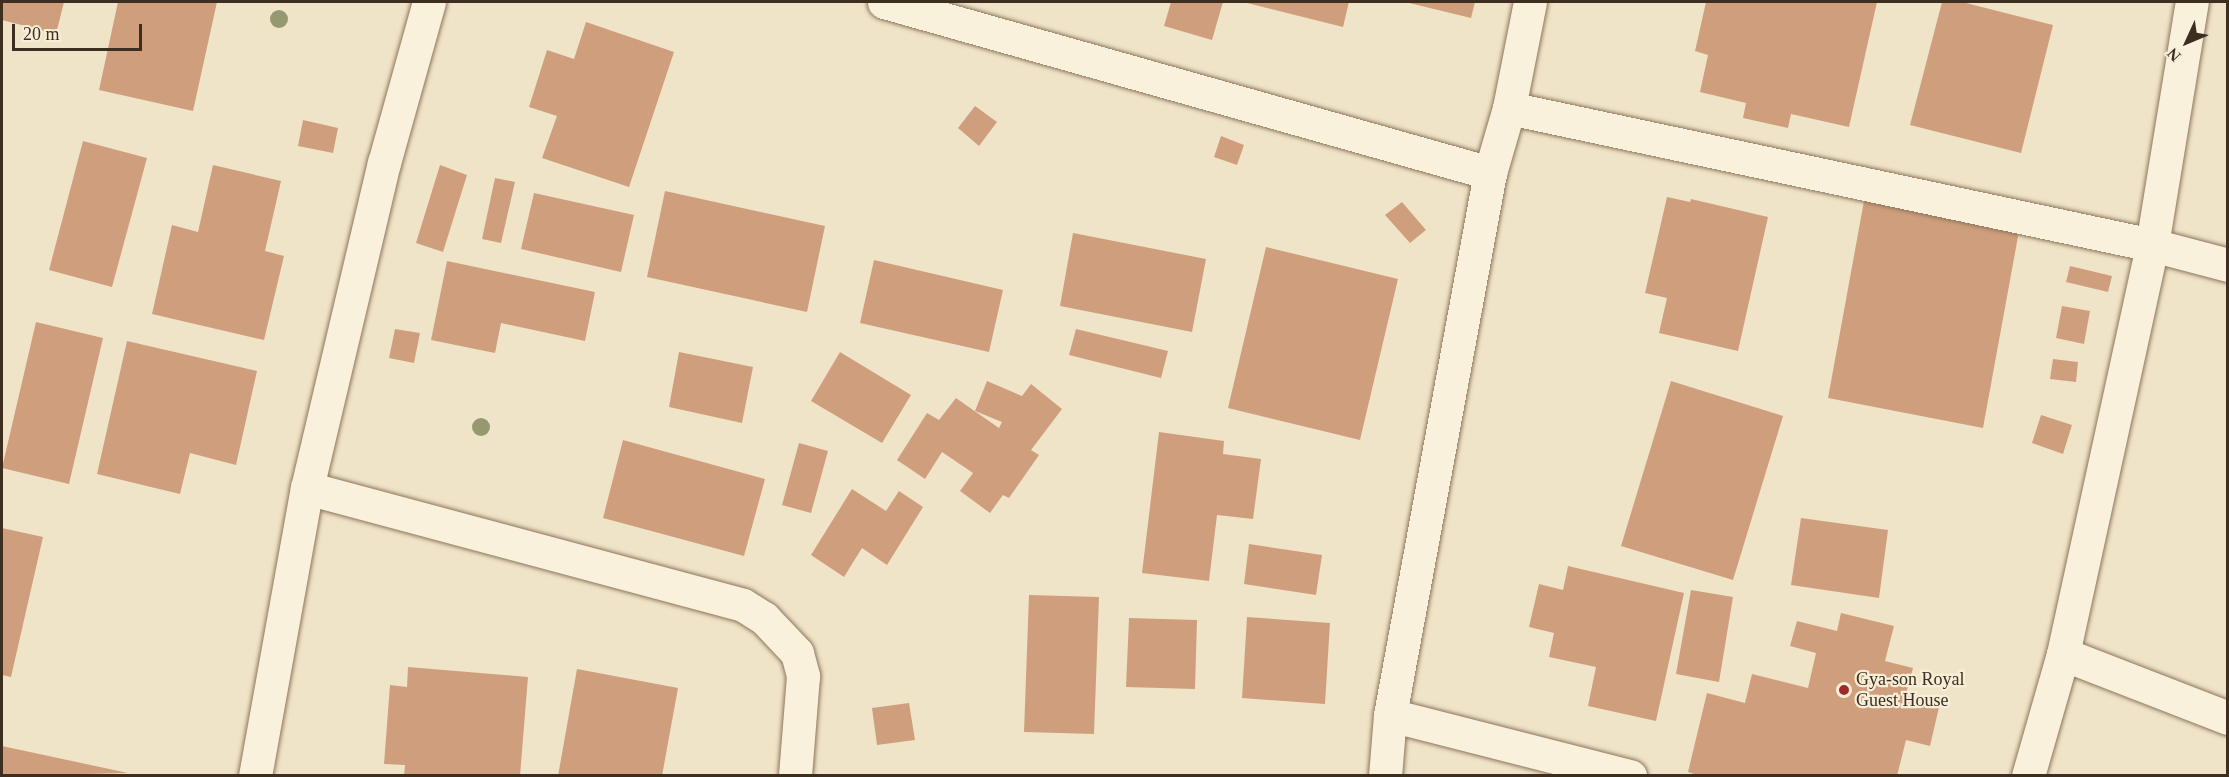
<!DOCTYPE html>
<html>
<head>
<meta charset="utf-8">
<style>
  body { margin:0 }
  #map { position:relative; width:2229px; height:777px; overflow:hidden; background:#f0e4c8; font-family:Georgia,serif }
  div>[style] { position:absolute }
  .building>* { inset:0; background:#cf9f7d }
  .roads { filter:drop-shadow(0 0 2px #8d765c) drop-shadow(0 0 2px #8d765c) }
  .street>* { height:33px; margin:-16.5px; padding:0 16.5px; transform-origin:16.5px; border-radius:16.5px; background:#faf1dc }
  .trees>* { width:18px; height:18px; margin:-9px; border-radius:50%; background:#96986f }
  .dots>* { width:16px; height:16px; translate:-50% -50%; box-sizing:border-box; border:3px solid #f7eed8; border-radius:50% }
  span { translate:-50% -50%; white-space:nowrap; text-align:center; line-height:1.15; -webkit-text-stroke:4.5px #f7eed8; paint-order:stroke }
  .poi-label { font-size:18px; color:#3d2e20 }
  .left { translate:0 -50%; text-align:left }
  .frame { position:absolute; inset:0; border:3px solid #3d2e20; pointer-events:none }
  .north { position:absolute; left:2157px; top:12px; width:60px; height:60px; -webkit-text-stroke:4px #f7eed8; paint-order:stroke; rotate:226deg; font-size:16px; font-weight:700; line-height:24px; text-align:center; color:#3d2e20 }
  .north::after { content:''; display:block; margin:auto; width:21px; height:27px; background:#3d2e20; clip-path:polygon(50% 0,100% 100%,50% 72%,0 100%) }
  .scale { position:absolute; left:12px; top:24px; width:130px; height:27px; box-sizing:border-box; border:3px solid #3d2e20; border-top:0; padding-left:8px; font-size:18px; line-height:21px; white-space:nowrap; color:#3d2e20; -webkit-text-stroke:4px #f7eed8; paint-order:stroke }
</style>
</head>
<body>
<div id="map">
  <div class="building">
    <div style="clip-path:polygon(2px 2px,64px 2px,56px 34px,2px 20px)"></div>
    <div style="clip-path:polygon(118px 2px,217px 2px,193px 111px,99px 90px)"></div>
    <div style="clip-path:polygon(1171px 2px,1223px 2px,1212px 40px,1164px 26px)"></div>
    <div style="clip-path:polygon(1243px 2px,1349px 2px,1343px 27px)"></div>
    <div style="clip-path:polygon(1405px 2px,1475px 2px,1471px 18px)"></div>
    <div style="clip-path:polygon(1706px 2px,1877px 2px,1849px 127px,1791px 114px,1788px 128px,1743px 118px,1746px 103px,1700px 92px,1708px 55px,1695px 51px)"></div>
    <div style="clip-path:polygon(1942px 2px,1962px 2px,2053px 25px,2021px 153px,1910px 125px)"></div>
    <div style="clip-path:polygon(586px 22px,674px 52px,629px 187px,542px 158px,557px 116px,529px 107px,547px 50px,574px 59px)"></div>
    <div style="clip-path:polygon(975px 106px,997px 122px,979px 146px,958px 128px)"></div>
    <div style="clip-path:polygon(303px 120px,338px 128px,333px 153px,298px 146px)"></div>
    <div style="clip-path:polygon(1221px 136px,1244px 145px,1237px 165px,1214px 157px)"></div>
    <div style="clip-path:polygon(83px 141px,147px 158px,112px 287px,49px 270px)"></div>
    <div style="clip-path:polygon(213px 165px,281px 181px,265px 251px,284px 256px,264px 340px,152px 314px,172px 225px,198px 232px)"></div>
    <div style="clip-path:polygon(440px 165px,467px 175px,443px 252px,416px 243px)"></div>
    <div style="clip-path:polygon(495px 178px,515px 182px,501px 243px,482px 239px)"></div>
    <div style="clip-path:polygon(665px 191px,825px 226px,807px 312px,647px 277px)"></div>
    <div style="clip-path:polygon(534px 193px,634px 215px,621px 272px,521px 249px)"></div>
    <div style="clip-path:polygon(1667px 197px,1690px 202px,1691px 199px,1768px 217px,1738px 351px,1659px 333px,1667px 298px,1645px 293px)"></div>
    <div style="clip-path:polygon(1864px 201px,2019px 231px,1983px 428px,1828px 398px)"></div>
    <div style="clip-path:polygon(1402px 202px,1426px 230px,1410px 243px,1385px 215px)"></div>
    <div style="clip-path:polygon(1073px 233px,1206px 259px,1192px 332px,1060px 306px)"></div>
    <div style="clip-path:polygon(1266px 247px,1398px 279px,1360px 440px,1228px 408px)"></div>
    <div style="clip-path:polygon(874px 260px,1003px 290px,989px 352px,860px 323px)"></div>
    <div style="clip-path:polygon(447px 261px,595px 292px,585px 341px,501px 323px,495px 353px,431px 340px)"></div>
    <div style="clip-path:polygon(2070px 266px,2112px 276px,2108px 292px,2066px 282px)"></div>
    <div style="clip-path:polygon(2062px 306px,2090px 311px,2084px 344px,2056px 338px)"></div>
    <div style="clip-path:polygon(36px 322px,103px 338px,69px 484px,2px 468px)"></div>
    <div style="clip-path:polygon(395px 329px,420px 333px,414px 363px,389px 358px)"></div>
    <div style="clip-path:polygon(1076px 329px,1168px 351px,1161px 378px,1069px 355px)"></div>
    <div style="clip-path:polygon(127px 341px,257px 371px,236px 465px,190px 453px,180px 494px,97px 474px)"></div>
    <div style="clip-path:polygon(679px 352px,753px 367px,742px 423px,669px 407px)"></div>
    <div style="clip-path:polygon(840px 352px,911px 395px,882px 443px,811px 401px)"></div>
    <div style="clip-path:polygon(2053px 359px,2078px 362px,2076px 382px,2050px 379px)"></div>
    <div style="clip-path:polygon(987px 381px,1022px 396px,1031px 384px,1062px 409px,1031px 450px,1039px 455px,1009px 498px,1003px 495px,990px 513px,960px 491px,973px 473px,942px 452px,925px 479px,897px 460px,927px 413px,939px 420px,956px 398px,973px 410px,999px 428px,1002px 422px,975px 411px)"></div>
    <div style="clip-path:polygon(1671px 381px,1783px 416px,1733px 580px,1621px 546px)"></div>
    <div style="clip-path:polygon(2041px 415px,2072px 425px,2063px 454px,2032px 443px)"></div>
    <div style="clip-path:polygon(1159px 432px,1224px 441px,1223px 454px,1261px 459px,1253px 519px,1217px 515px,1209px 581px,1142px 573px)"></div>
    <div style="clip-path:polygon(623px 440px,765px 479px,744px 556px,603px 518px)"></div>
    <div style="clip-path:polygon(799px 443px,828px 451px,811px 513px,782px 505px)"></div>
    <div style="clip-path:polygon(852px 489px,886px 511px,899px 491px,923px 507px,887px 565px,862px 548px,844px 577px,811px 555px)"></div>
    <div style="clip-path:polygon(1801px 518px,1888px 530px,1879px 598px,1791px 585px)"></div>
    <div style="clip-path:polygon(2px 528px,43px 537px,11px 677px,2px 675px)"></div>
    <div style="clip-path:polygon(1249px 544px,1322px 555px,1316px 595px,1244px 584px)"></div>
    <div style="clip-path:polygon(1568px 566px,1684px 593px,1656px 721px,1588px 706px,1596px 667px,1549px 657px,1554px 633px,1529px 627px,1539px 584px,1563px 590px)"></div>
    <div style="clip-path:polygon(1691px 590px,1733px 597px,1719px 682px,1676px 674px)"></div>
    <div style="clip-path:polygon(1029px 595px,1099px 597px,1094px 734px,1024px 732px)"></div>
    <div style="clip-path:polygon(1841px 613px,1894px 626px,1885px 661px,1913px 668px,1906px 694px,1940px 703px,1930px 746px,1906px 740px,1897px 776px,1700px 776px,1688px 772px,1707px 693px,1745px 703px,1752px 674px,1808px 688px,1816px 653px,1790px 646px,1797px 621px,1837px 631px)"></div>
    <div style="clip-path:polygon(1247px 617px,1330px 623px,1325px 704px,1242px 698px)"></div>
    <div style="clip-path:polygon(1129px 618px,1197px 620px,1195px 689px,1126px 687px)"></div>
    <div style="clip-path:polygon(408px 667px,528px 677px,520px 776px,404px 776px,405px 765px,384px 764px,390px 685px,407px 687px)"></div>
    <div style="clip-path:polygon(577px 669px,678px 688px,662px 776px,558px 776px)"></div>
    <div style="clip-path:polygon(909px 703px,915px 740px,877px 745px,872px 708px)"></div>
    <div style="clip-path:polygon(2px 746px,128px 773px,2px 776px)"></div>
  </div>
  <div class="roads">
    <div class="street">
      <div style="left:884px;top:2px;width:630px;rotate:15.76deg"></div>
      <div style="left:1509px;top:108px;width:657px;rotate:12.03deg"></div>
      <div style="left:2152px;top:245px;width:79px;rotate:14.7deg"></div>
      <div style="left:307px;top:488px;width:451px;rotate:15deg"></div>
      <div style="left:743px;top:605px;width:25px;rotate:32deg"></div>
      <div style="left:764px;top:618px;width:48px;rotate:46.7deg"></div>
      <div style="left:797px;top:653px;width:24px;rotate:75deg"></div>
      <div style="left:803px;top:676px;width:100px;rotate:94.6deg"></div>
      <div style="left:2063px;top:654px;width:177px;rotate:21.2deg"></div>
      <div style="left:1390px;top:715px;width:248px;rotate:14.3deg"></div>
      <div style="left:255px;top:776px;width:293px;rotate:-79.8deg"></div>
      <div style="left:307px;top:488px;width:334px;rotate:-76.7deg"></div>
      <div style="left:384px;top:163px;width:167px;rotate:-74.4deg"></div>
      <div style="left:1385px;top:776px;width:61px;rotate:-85.3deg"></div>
      <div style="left:1390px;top:715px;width:551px;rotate:-79.55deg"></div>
      <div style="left:1490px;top:173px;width:68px;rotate:-73.7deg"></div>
      <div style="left:1509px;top:108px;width:108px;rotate:-78.8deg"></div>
      <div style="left:2028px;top:776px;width:127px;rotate:-74deg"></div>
      <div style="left:2063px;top:654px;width:419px;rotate:-77.7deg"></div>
      <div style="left:2152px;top:245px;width:246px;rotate:-80.7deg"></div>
    </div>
  </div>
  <div class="trees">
    <div style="left:279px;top:19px"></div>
    <div style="left:481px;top:427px"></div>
  </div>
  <div class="dots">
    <div style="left:1844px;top:690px;background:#9e2a2b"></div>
  </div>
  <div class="poi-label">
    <span class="left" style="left:1856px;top:690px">Gya-son Royal<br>Guest House</span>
  </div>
  <div class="frame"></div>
  <div class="north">N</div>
  <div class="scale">20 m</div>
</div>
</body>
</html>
